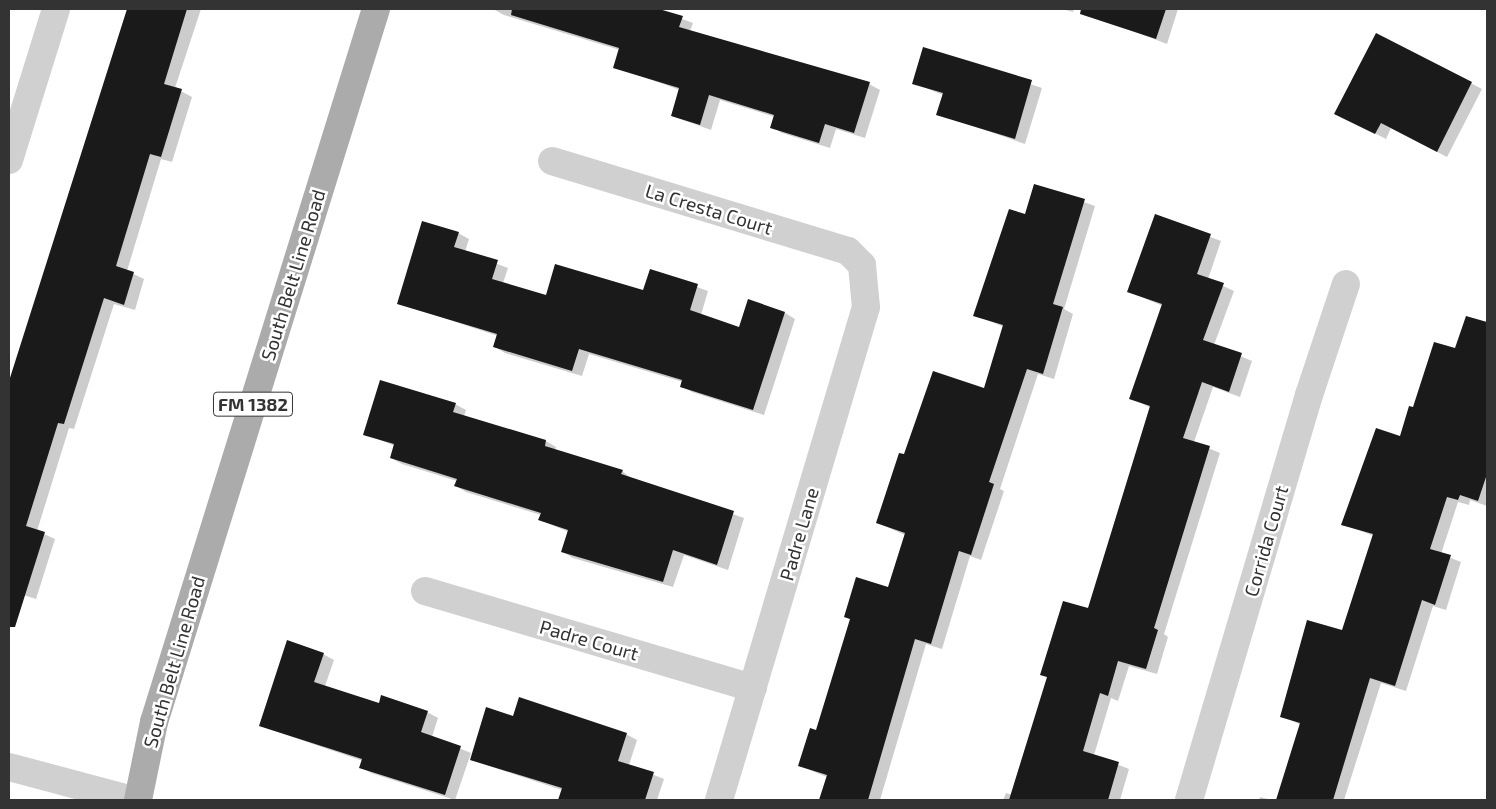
<!DOCTYPE html>
<html>
<head>
<meta charset="utf-8">
<style>
  body { margin:0 }
  #map { position:relative; width:1496px; height:809px; overflow:hidden; background:#fff; font-family:"Exo 2",sans-serif }
  div>[style] { position:absolute }
  .shadow>* { inset:0; background:#0003 }
  .building>* { inset:0; background:#1a1a1a }
  .minor>* { height:28px; margin:-14px; padding:0 14px; transform-origin:14px; border-radius:14px; background:#d0d0d0 }
  .major>* { height:28px; margin:-14px; padding:0 14px; transform-origin:14px; border-radius:14px; background:#ababab }
  span { translate:-50% -50%; white-space:nowrap; text-align:center; line-height:1.15; -webkit-text-stroke:5px #fff; paint-order:stroke }
  .shield-label span { padding:1px 4px; background:#fff; border:1px solid; border-radius:4px; -webkit-text-stroke-width:0 }
  .shield-label { font-size:18px; color:#333; font-weight:700 }
  .street-label { font-size:19px; color:#333 }
  .frame { position:absolute; inset:0; border:10px solid #333; pointer-events:none }
</style>
</head>
<body>
<div id="map">
  <div class="shadow">
    <div style="clip-path:polygon(128px 9px,201px 9px,175px 88px,192px 97px,172px 162px,161px 159px,127px 271px,144px 279px,135px 310px,114px 304px,74px 429px,69px 428px,37px 531px,55px 539px,36px 599px,17px 593px,9px 618px,9px 385px)"></div>
    <div style="clip-path:polygon(493px 9px,655px 9px,693px 23px,690px 31px,869px 84px,880px 90px,865px 138px,836px 129px,830px 148px,782px 133px,772px 127px,775px 117px,720px 100px,711px 130px,672px 116px,680px 90px,615px 67px,620px 50px,504px 15px)"></div>
    <div style="clip-path:polygon(1062px 9px,1074px 9px,1073px 12px)"></div>
    <div style="clip-path:polygon(1114px 9px,1178px 9px,1167px 44px,1125px 28px,1129px 14px)"></div>
    <div style="clip-path:polygon(1376px 34px,1482px 89px,1447px 157px,1391px 128px,1386px 139px,1347px 119px)"></div>
    <div style="clip-path:polygon(924px 49px,1042px 88px,1025px 144px,938px 114px,943px 95px,914px 83px)"></div>
    <div style="clip-path:polygon(1035px 185px,1095px 206px,1064px 309px,1073px 314px,1054px 379px,1038px 374px,1000px 489px,1004px 491px,981px 560px,970px 556px,942px 649px,926px 644px,880px 800px,820px 800px,827px 777px,800px 766px,817px 732px,851px 620px,845px 617px,889px 589px,905px 535px,878px 523px,905px 456px,985px 389px,1004px 327px,975px 315px,1026px 215px)"></div>
    <div style="clip-path:polygon(1155px 216px,1221px 241px,1208px 279px,1234px 291px,1214px 345px,1252px 361px,1240px 397px,1213px 387px,1194px 442px,1220px 453px,1164px 634px,1168px 637px,1157px 674px,1129px 666px,1118px 701px,1111px 698px,1094px 755px,1129px 769px,1120px 800px,1003px 800px,1006px 793px,1012px 795px,1048px 678px,1042px 674px,1088px 610px,1151px 408px,1131px 398px,1163px 306px,1129px 292px)"></div>
    <div style="clip-path:polygon(458px 233px,469px 239px,465px 252px,508px 268px,503px 283px,547px 297px,644px 292px,650px 270px,708px 291px,701px 315px,739px 328px,785px 313px,795px 319px,764px 415px,692px 392px,681px 386px,683px 382px,589px 354px,582px 376px,505px 353px,495px 347px,498px 336px,398px 303px)"></div>
    <div style="clip-path:polygon(1467px 317px,1487px 324px,1487px 506px,1470px 500px,1469px 505px,1458px 502px,1441px 554px,1461px 562px,1446px 610px,1433px 606px,1406px 691px,1381px 683px,1344px 800px,1278px 800px,1301px 725px,1282px 716px,1342px 632px,1374px 536px,1343px 524px,1400px 437px,1414px 409px,1456px 350px)"></div>
    <div style="clip-path:polygon(455px 404px,466px 410px,464px 416px,546px 441px,556px 447px,555px 450px,622px 471px,632px 479px,744px 518px,728px 570px,684px 555px,673px 587px,573px 558px,563px 552px,569px 532px,540px 520px,541px 515px,466px 492px,456px 486px,457px 481px,402px 464px,391px 458px,395px 446px,365px 434px)"></div>
    <div style="clip-path:polygon(323px 654px,334px 660px,325px 686px,380px 705px,427px 712px,438px 718px,432px 737px,471px 753px,455px 800px,371px 773px,360px 767px,363px 761px,260px 726px)"></div>
    <div style="clip-path:polygon(514px 717px,626px 734px,637px 740px,629px 765px,664px 779px,657px 800px,567px 800px,560px 796px,562px 790px,471px 760px)"></div>
    <div style="clip-path:polygon(1260px 797px,1272px 800px,1259px 800px)"></div>
  </div>
  <div class="building">
    <div style="clip-path:polygon(127px 9px,187px 9px,164px 84px,182px 89px,161px 157px,150px 154px,116px 266px,134px 272px,124px 305px,104px 298px,64px 424px,58px 423px,26px 526px,45px 532px,15px 627px,9px 627px,9px 381px)"></div>
    <div style="clip-path:polygon(512px 9px,659px 9px,683px 16px,679px 27px,870px 82px,854px 133px,825px 124px,819px 143px,770px 128px,774px 115px,709px 95px,700px 125px,671px 116px,679px 88px,613px 68px,619px 48px,511px 15px)"></div>
    <div style="clip-path:polygon(1081px 9px,1166px 9px,1156px 39px,1080px 14px)"></div>
    <div style="clip-path:polygon(1376px 33px,1472px 82px,1437px 152px,1381px 123px,1375px 134px,1334px 114px)"></div>
    <div style="clip-path:polygon(923px 47px,1032px 80px,1015px 139px,936px 115px,943px 93px,912px 84px)"></div>
    <div style="clip-path:polygon(1034px 184px,1085px 199px,1053px 304px,1063px 307px,1043px 374px,1027px 369px,989px 482px,994px 484px,971px 555px,959px 551px,931px 644px,915px 639px,868px 800px,819px 800px,827px 775px,798px 766px,810px 728px,816px 730px,850px 619px,844px 617px,856px 577px,888px 587px,905px 533px,876px 523px,899px 453px,904px 454px,933px 371px,984px 388px,1003px 325px,973px 316px,1009px 209px,1025px 214px)"></div>
    <div style="clip-path:polygon(1155px 214px,1211px 234px,1197px 274px,1224px 283px,1203px 340px,1242px 353px,1229px 392px,1202px 382px,1183px 438px,1210px 446px,1154px 628px,1158px 630px,1146px 669px,1118px 661px,1108px 696px,1100px 693px,1083px 751px,1119px 762px,1108px 800px,1009px 800px,1047px 677px,1040px 675px,1063px 601px,1088px 608px,1150px 406px,1129px 399px,1162px 304px,1127px 292px)"></div>
    <div style="clip-path:polygon(422px 221px,459px 232px,454px 247px,498px 260px,492px 279px,546px 295px,555px 264px,643px 290px,650px 269px,698px 284px,690px 310px,739px 327px,748px 299px,785px 312px,753px 410px,680px 387px,682px 380px,579px 349px,572px 371px,493px 347px,497px 334px,397px 304px)"></div>
    <div style="clip-path:polygon(1466px 316px,1487px 322px,1487px 474px,1478px 501px,1460px 495px,1458px 500px,1447px 497px,1430px 549px,1451px 555px,1435px 605px,1422px 600px,1395px 686px,1370px 678px,1333px 800px,1276px 800px,1300px 723px,1280px 717px,1307px 620px,1342px 630px,1373px 534px,1341px 525px,1376px 428px,1400px 436px,1409px 406px,1413px 407px,1434px 342px,1455px 348px)"></div>
    <div style="clip-path:polygon(380px 380px,456px 403px,453px 412px,546px 440px,545px 446px,623px 470px,621px 474px,734px 511px,717px 565px,673px 550px,663px 582px,561px 552px,568px 530px,538px 520px,541px 513px,454px 486px,457px 479px,390px 458px,394px 444px,363px 435px)"></div>
    <div style="clip-path:polygon(287px 640px,324px 653px,314px 682px,379px 703px,381px 695px,428px 711px,421px 732px,461px 746px,445px 795px,359px 768px,362px 759px,259px 726px)"></div>
    <div style="clip-path:polygon(519px 697px,627px 733px,618px 761px,654px 772px,645px 800px,558px 800px,562px 788px,470px 760px,486px 707px,513px 716px)"></div>
  </div>
  <div class="minor">
    <div style="left:9px;top:160px;width:158px;rotate:-72.7deg"></div>
    <div style="left:552px;top:161px;width:309px;rotate:16.9deg"></div>
    <div style="left:848px;top:251px;width:20px;rotate:45deg"></div>
    <div style="left:862px;top:265px;width:42px;rotate:84.6deg"></div>
    <div style="left:866px;top:307px;width:514px;rotate:106.6deg"></div>
    <div style="left:425px;top:591px;width:342px;rotate:16.5deg"></div>
    <div style="left:9px;top:767px;width:128px;rotate:14.9deg"></div>
    <div style="left:1189px;top:800px;width:422px;rotate:-73.5deg"></div>
    <div style="left:1309px;top:395px;width:117px;rotate:-71.6deg"></div>
  </div>
  <div class="major">
    <div style="left:138px;top:800px;width:80px;rotate:-78.4deg"></div>
    <div style="left:154px;top:722px;width:747px;rotate:-72.71deg"></div>
  </div>
  <div class="shield-label">
    <span style="left:253px;top:404px">FM 1382</span>
  </div>
  <div class="street-label">
    <span style="left:709px;top:209px;rotate:17deg">La Cresta Court</span>
    <span style="left:293px;top:275px;rotate:-73deg">South Belt Line Road</span>
    <span style="left:799px;top:534px;rotate:-74deg">Padre Lane</span>
    <span style="left:1266px;top:541px;rotate:-74deg">Corrida Court</span>
    <span style="left:589px;top:640px;rotate:16deg">Padre Court</span>
    <span style="left:174px;top:662px;rotate:-74deg">South Belt Line Road</span>
  </div>
  <div class="frame"></div>
</div>
</body>
</html>
